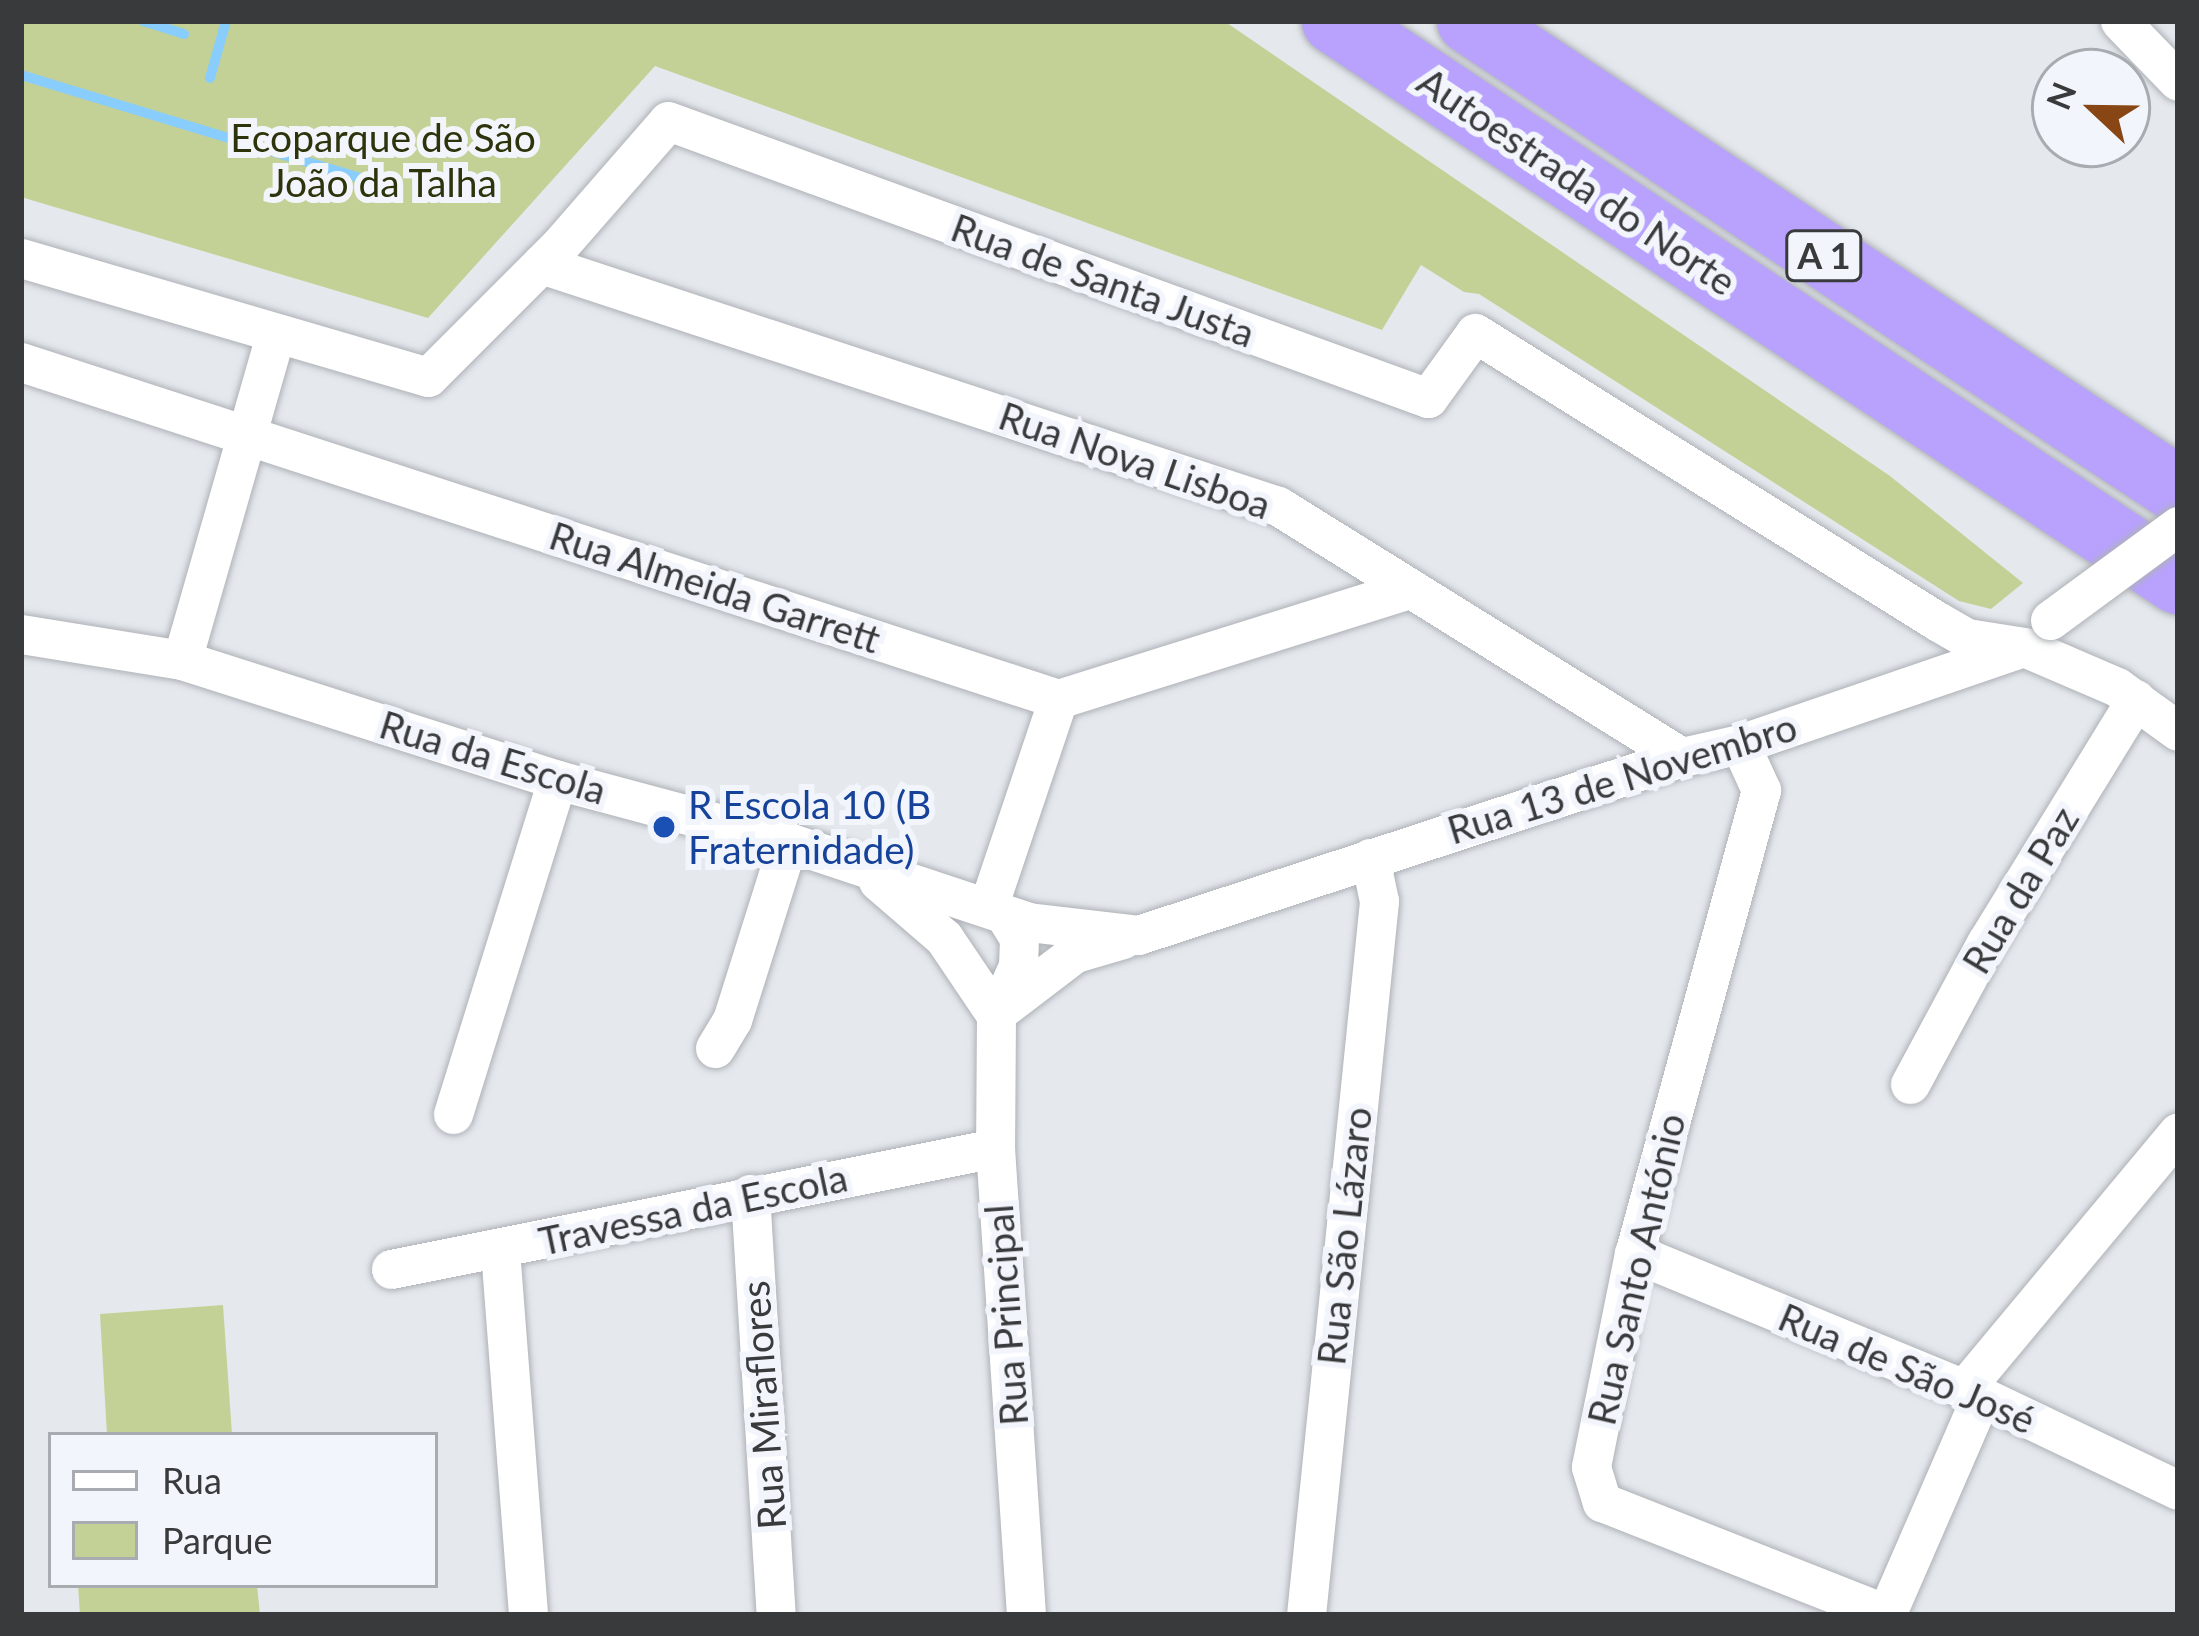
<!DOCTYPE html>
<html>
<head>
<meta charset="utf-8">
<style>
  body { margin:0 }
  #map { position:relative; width:2199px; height:1636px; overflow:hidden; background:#e5e9ee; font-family:Lato,sans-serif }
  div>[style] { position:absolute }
  .green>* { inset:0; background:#c3d196 }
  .stream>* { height:10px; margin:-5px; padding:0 5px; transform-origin:5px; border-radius:5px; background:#89cdfd }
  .roads { filter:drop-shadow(0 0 3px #aeb2b7) drop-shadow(0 0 3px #aeb2b7) }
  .street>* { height:39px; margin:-19.5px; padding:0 19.5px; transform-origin:19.5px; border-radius:19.5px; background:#fff }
  .highway>* { height:66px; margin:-33px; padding:0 33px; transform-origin:33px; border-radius:33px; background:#b8a2fe }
  .bridges { filter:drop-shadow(0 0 3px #aeb2b7) drop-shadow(0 0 3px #aeb2b7) }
  .street-bridge>* { height:39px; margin:-19.5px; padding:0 19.5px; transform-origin:19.5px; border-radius:19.5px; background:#fff }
  .dots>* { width:33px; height:33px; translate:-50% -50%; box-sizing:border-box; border:6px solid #f2f6fc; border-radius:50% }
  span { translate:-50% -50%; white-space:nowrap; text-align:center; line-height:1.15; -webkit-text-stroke:12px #f2f6fc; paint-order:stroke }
  .shield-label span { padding:3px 9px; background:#f2f6fc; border:3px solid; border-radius:9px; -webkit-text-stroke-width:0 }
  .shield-label { font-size:36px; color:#383a3c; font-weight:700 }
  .park-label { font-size:39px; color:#2d340c }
  .street-label { font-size:39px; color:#383a3c }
  .transit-label { font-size:39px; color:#164399 }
  .left { translate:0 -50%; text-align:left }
  .frame { position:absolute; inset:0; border:24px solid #383a3c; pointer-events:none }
  .legend { position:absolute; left:48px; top:1432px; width:390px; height:156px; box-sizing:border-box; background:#f2f6fc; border:3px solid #a8abaf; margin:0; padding:15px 21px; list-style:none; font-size:36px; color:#383a3c }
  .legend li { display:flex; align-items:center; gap:24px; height:60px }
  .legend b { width:60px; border:3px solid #a8abaf }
  .north { position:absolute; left:2031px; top:48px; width:120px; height:120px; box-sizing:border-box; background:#f2f6fc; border:3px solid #a8abaf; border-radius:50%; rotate:292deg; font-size:33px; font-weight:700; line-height:48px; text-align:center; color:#383a3c }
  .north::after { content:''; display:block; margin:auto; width:42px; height:54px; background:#884614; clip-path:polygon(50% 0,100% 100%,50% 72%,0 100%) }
</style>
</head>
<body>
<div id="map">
  <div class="green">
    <div style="clip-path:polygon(21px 21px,1224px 21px,1890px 476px,2023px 583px,1991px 609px,1959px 601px,1479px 294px,1464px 292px,1421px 265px,1382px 330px,655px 66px,428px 318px,21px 197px)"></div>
    <div style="clip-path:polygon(223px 1305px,232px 1435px,107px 1435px,100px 1314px)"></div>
    <div style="clip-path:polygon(78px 1585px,257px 1585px,260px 1615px,80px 1615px)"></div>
  </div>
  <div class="stream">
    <div style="left:143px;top:21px;width:43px;rotate:17.6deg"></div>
    <div style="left:21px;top:75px;width:358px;rotate:16.9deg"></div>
    <div style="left:210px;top:78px;width:59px;rotate:-74.3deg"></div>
  </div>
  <div class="roads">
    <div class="street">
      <div style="left:2120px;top:21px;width:83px;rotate:46deg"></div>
      <div style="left:21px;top:258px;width:424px;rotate:16.3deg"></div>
      <div style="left:428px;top:377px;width:187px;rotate:-45deg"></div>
      <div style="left:560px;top:245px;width:164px;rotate:-48.9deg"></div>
      <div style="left:668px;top:121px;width:809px;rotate:20.03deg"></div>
      <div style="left:1428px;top:398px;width:80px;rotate:-54.1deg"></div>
      <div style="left:1475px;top:333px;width:544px;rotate:31.94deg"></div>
      <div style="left:1937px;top:621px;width:34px;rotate:30deg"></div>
      <div style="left:1967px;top:638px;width:58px;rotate:9deg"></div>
      <div style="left:2024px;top:647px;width:101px;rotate:23.3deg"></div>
      <div style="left:2117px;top:687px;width:75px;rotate:35.8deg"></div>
      <div style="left:541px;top:264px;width:776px;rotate:18.18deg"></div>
      <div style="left:1278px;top:506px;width:476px;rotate:31.9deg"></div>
      <div style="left:21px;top:362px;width:1090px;rotate:18deg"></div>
      <div style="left:1058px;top:699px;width:369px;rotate:-17.4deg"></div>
      <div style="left:21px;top:634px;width:163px;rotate:9.2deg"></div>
      <div style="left:182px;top:660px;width:394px;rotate:17.7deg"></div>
      <div style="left:557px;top:780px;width:239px;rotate:15deg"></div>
      <div style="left:788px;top:842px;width:253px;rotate:18.4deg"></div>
      <div style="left:1028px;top:922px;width:111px;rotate:6.7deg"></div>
      <div style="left:1138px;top:935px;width:572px;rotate:-18.12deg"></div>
      <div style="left:1682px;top:757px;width:59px;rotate:-12.6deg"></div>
      <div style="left:1740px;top:744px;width:291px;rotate:-18.9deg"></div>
      <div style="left:182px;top:660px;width:340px;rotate:-74deg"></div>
      <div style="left:1740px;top:744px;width:51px;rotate:65.5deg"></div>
      <div style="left:1761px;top:790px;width:480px;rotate:105.3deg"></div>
      <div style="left:1634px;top:1253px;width:218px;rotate:101.4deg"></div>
      <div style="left:1591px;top:1467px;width:37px;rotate:73deg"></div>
      <div style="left:1602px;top:1502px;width:306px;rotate:21.5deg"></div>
      <div style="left:878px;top:881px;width:87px;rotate:40.8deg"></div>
      <div style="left:944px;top:938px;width:93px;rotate:56deg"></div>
      <div style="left:988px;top:907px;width:219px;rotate:-71.4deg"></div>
      <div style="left:1004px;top:914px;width:28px;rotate:58deg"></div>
      <div style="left:1019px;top:938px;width:28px;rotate:92deg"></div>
      <div style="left:1018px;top:966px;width:54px;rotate:114.2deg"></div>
      <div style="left:996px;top:1015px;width:133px;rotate:90.4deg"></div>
      <div style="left:995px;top:1148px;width:468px;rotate:86.2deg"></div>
      <div style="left:1004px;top:1007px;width:89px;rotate:-37.3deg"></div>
      <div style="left:1075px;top:953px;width:50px;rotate:-16.3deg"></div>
      <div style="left:715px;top:1048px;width:33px;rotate:-59deg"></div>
      <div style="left:732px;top:1020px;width:187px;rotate:-72.5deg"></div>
      <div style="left:1910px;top:1084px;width:160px;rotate:-61.7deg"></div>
      <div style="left:1986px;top:943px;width:286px;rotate:-58.4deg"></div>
      <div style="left:453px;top:1114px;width:350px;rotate:-72.7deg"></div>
      <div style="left:750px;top:1194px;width:422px;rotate:86.5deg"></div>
      <div style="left:500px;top:1250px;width:366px;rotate:85.6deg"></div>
      <div style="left:1634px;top:1253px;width:375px;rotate:22.4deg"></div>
      <div style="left:1981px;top:1396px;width:218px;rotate:25.5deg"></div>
      <div style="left:391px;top:1269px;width:616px;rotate:-11.33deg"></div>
      <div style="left:1964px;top:1389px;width:334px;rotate:-50.2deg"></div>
      <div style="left:1306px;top:1615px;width:718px;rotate:-84.16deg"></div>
      <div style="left:1379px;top:901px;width:44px;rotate:-101.8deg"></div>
      <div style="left:1886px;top:1615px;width:239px;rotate:-66.5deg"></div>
    </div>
    <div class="highway">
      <div style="left:1335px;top:21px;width:1012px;rotate:33.6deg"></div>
      <div style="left:1470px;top:21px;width:849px;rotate:33.52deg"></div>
    </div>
  </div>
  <div class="bridges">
    <div class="street-bridge">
      <div style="left:2050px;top:620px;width:159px;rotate:-36.3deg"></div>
    </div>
  </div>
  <div class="dots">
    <div style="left:664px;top:827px;background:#1a4fb4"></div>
  </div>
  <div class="shield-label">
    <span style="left:1824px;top:256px">A 1</span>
  </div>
  <div class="park-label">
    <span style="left:383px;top:160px">Ecoparque de São<br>João da Talha</span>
  </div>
  <div class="street-label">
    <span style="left:1577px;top:181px;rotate:34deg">Autoestrada do Norte</span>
    <span style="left:1103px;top:280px;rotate:20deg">Rua de Santa Justa</span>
    <span style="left:1135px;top:460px;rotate:19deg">Rua Nova Lisboa</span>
    <span style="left:715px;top:587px;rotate:18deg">Rua Almeida Garrett</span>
    <span style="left:493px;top:757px;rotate:17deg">Rua da Escola</span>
    <span style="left:1622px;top:778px;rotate:-17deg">Rua 13 de Novembro</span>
    <span style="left:2020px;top:890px;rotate:-59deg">Rua da Paz</span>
    <span style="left:693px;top:1209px;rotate:-12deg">Travessa da Escola</span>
    <span style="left:1344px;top:1236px;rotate:-84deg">Rua São Lázaro</span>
    <span style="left:1636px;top:1269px;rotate:-77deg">Rua Santo António</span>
    <span style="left:1006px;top:1315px;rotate:-94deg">Rua Principal</span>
    <span style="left:1907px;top:1368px;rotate:23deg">Rua de São José</span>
    <span style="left:763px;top:1405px;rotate:-94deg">Rua Miraflores</span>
  </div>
  <div class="transit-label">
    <span class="left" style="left:688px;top:827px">R Escola 10 (B<br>Fraternidade)</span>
  </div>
  <div class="frame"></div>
  <ul class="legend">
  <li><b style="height:15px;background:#fff"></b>Rua</li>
  <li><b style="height:33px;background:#c3d196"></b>Parque</li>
  </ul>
  <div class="north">N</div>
</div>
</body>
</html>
